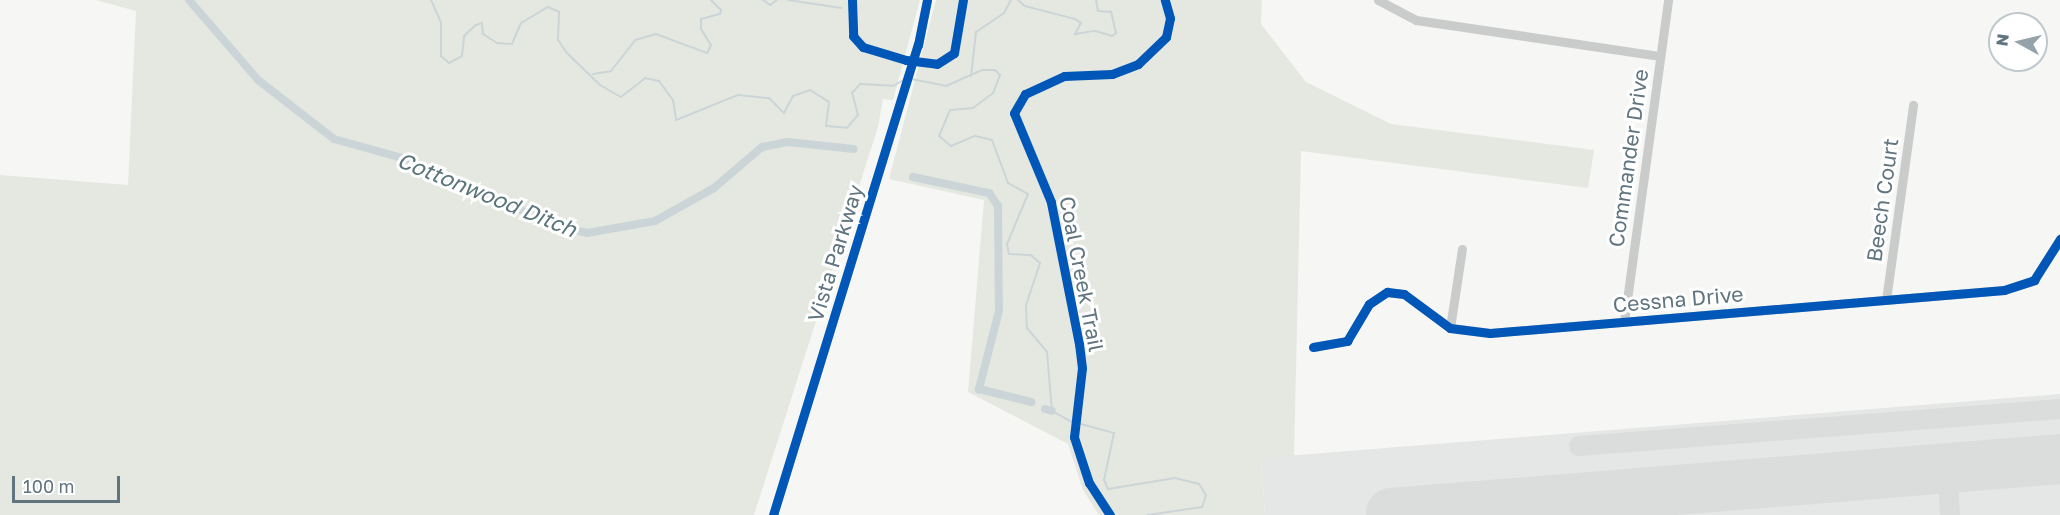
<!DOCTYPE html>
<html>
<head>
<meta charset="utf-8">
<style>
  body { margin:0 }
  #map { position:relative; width:2060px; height:515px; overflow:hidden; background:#f6f6f4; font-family:"Golos Text",sans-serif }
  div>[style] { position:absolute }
  .built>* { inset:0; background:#e5e7e6 }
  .green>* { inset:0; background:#e5e8e1 }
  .stream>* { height:2px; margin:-1px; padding:0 1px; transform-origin:1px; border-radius:1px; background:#cbd5d7 }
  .canal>* { height:8px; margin:-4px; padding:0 4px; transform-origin:4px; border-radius:4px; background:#cbd5d7 }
  .taxiway>* { height:20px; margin:-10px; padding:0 10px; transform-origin:10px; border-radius:10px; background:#dbdcdc }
  .runway>* { height:50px; margin:-25px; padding:0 25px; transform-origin:25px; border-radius:25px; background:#dbdcdc }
  .minor>* { height:9px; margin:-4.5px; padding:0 4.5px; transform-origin:4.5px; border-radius:4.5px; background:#cacccc }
  .cycleway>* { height:9px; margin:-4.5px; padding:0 4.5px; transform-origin:4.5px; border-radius:4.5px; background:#0057b8 }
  span { translate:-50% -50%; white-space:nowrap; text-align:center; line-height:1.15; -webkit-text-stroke:6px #fff; paint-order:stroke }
  .street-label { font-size:21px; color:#607580 }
  .water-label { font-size:22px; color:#5a767c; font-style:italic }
  .north { position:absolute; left:1988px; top:12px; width:60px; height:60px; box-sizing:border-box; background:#fff; border:2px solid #bfc8cc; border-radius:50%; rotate:278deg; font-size:16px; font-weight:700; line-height:24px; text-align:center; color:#607580 }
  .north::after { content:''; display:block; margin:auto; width:21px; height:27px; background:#94a2a9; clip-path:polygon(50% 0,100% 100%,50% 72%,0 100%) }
  .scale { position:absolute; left:12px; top:476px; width:108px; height:27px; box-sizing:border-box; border:3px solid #607580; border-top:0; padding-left:8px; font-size:18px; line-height:21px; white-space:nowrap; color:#607580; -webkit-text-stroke:4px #fff; paint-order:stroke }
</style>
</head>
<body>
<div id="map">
  <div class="built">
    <div style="clip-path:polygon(2060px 394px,2060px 515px,1265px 515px,1261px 458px)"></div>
  </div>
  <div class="green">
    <div style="clip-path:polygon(96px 0,920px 0,893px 100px,883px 99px,878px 127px,754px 515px,0 515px,0 175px,128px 185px,136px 11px)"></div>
    <div style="clip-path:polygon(936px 0,1262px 0,1261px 24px,1306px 82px,1391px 124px,1594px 150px,1588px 188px,1301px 151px,1294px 456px,1261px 459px,1265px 515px,1099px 515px,1083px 490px,1068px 444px,968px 392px,984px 200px,889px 179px)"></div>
  </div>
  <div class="stream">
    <div style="left:431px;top:0;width:24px;rotate:66deg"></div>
    <div style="left:441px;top:22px;width:34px;rotate:90deg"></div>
    <div style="left:441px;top:56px;width:11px;rotate:41deg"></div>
    <div style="left:449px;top:63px;width:15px;rotate:-28deg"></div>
    <div style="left:462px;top:56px;width:20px;rotate:-84deg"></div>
    <div style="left:464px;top:36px;width:16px;rotate:-43deg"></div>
    <div style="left:476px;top:25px;width:6px;rotate:-18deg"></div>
    <div style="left:482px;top:23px;width:11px;rotate:85deg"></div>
    <div style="left:483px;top:34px;width:17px;rotate:33deg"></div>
    <div style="left:497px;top:43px;width:15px;rotate:4deg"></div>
    <div style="left:512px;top:44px;width:23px;rotate:-67deg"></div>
    <div style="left:521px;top:23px;width:31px;rotate:-31deg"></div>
    <div style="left:548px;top:7px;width:12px;rotate:24deg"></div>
    <div style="left:559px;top:12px;width:28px;rotate:92deg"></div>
    <div style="left:558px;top:40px;width:14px;rotate:56deg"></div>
    <div style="left:566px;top:52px;width:47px;rotate:44.1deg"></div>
    <div style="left:600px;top:85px;width:24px;rotate:30deg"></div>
    <div style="left:621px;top:97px;width:31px;rotate:-38deg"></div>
    <div style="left:645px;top:78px;width:14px;rotate:12deg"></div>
    <div style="left:659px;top:81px;width:24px;rotate:54deg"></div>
    <div style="left:673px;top:100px;width:20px;rotate:81deg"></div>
    <div style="left:676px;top:120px;width:67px;rotate:-22deg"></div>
    <div style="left:738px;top:95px;width:31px;rotate:6deg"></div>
    <div style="left:769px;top:98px;width:21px;rotate:45deg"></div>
    <div style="left:784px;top:113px;width:19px;rotate:-62deg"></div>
    <div style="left:793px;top:96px;width:18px;rotate:-19deg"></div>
    <div style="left:810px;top:90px;width:22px;rotate:32deg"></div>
    <div style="left:829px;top:102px;width:24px;rotate:97deg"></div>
    <div style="left:826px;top:126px;width:21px;rotate:5deg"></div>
    <div style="left:847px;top:128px;width:17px;rotate:-50deg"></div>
    <div style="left:858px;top:115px;width:23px;rotate:-105deg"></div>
    <div style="left:852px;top:93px;width:12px;rotate:-48deg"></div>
    <div style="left:860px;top:84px;width:33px;rotate:3deg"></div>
    <div style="left:893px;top:86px;width:14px;rotate:-30deg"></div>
    <div style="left:763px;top:0;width:9px;rotate:36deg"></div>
    <div style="left:770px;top:5px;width:9px;rotate:-36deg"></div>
    <div style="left:788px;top:0;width:54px;rotate:8.6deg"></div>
    <div style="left:1018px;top:0;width:9px;rotate:41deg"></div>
    <div style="left:1025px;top:6px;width:52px;rotate:14.6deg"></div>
    <div style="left:1075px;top:19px;width:7px;rotate:34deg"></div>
    <div style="left:1081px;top:23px;width:13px;rotate:119deg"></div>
    <div style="left:1075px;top:34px;width:20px;rotate:-9deg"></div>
    <div style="left:1095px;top:31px;width:18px;rotate:16deg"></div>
    <div style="left:1112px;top:36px;width:5px;rotate:-37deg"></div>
    <div style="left:1116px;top:33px;width:22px;rotate:-103deg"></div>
    <div style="left:1111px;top:12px;width:13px;rotate:-176deg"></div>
    <div style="left:1098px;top:11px;width:11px;rotate:-100deg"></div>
    <div style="left:593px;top:74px;width:18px;rotate:-9deg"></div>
    <div style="left:611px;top:71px;width:39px;rotate:-52deg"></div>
    <div style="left:635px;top:40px;width:22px;rotate:-16deg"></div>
    <div style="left:656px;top:34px;width:54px;rotate:20.4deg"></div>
    <div style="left:707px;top:53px;width:9px;rotate:-63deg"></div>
    <div style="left:711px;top:45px;width:19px;rotate:-122deg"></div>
    <div style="left:701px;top:29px;width:10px;rotate:-90deg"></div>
    <div style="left:701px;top:19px;width:20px;rotate:-15deg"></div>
    <div style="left:720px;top:14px;width:4px;rotate:-76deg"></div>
    <div style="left:721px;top:10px;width:14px;rotate:-135deg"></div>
    <div style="left:971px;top:76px;width:44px;rotate:-83.5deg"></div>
    <div style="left:976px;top:32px;width:34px;rotate:-34deg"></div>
    <div style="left:1004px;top:13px;width:15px;rotate:-62deg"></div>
    <div style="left:911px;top:79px;width:36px;rotate:11deg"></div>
    <div style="left:946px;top:86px;width:39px;rotate:-24deg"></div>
    <div style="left:982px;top:70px;width:13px"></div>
    <div style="left:995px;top:70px;width:7px;rotate:45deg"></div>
    <div style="left:1000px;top:75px;width:19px;rotate:111deg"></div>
    <div style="left:993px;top:93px;width:25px;rotate:143deg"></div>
    <div style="left:973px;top:108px;width:23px;rotate:175deg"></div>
    <div style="left:950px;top:110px;width:28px;rotate:113deg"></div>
    <div style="left:939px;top:136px;width:16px;rotate:40deg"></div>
    <div style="left:951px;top:146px;width:26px;rotate:-23deg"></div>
    <div style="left:975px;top:136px;width:17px;rotate:13deg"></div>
    <div style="left:992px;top:140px;width:46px;rotate:69.6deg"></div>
    <div style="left:1008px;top:183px;width:23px;rotate:29deg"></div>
    <div style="left:1028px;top:194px;width:54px;rotate:112.8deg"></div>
    <div style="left:1007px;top:244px;width:10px;rotate:79deg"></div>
    <div style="left:1009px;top:254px;width:22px;rotate:3deg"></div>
    <div style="left:1031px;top:255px;width:12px;rotate:42deg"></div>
    <div style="left:1040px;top:263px;width:44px;rotate:108.4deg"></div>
    <div style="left:1026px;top:305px;width:23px;rotate:88deg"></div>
    <div style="left:1027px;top:328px;width:31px;rotate:50deg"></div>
    <div style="left:1047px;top:352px;width:59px;rotate:85.2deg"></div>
    <div style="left:1052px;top:411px;width:21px;rotate:29deg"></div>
    <div style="left:1070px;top:421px;width:46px;rotate:15.3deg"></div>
    <div style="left:1114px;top:433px;width:48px;rotate:102deg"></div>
    <div style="left:1104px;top:480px;width:10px;rotate:66deg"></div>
    <div style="left:1108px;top:489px;width:68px;rotate:-9.3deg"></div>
    <div style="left:1175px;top:478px;width:25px;rotate:14deg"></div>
    <div style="left:1199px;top:484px;width:13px;rotate:58deg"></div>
    <div style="left:1206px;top:495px;width:13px;rotate:108deg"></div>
    <div style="left:1202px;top:507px;width:55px;rotate:171.6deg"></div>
  </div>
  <div class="canal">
    <div style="left:189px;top:0;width:106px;rotate:49.2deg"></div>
    <div style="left:258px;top:80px;width:96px;rotate:37.8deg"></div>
    <div style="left:334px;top:139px;width:75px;rotate:15.5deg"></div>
    <div style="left:406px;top:159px;width:165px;rotate:23.9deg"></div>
    <div style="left:557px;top:226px;width:31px;rotate:13deg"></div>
    <div style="left:587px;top:233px;width:69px;rotate:-10deg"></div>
    <div style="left:655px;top:221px;width:68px;rotate:-29.2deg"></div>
    <div style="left:714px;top:188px;width:63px;rotate:-40.5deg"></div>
    <div style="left:762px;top:147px;width:26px;rotate:-11deg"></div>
    <div style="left:788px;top:142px;width:66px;rotate:6.1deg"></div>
    <div style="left:913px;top:177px;width:78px;rotate:11.9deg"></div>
    <div style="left:989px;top:193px;width:16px;rotate:55deg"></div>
    <div style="left:998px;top:206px;width:105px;rotate:89.5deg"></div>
    <div style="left:999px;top:311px;width:81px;rotate:104.4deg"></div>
    <div style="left:979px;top:389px;width:54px;rotate:14deg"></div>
    <div style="left:1045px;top:409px;width:7px;rotate:16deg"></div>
  </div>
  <div class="taxiway">
    <div style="left:1579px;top:446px;width:482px;rotate:-4.4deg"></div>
    <div style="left:1947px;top:468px;width:47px;rotate:86.3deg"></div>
    <div style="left:1391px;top:513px;width:2px;rotate:90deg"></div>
  </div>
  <div class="runway">
    <div style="left:1391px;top:513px;width:671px;rotate:-4.61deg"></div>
  </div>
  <div class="minor">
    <div style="left:1378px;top:0;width:43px;rotate:27.8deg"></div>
    <div style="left:1416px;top:20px;width:247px;rotate:8.4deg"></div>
    <div style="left:1886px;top:300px;width:197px;rotate:-82.1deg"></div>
    <div style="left:1624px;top:322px;width:325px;rotate:-82.2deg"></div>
    <div style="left:1450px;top:328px;width:80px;rotate:-81.4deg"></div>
    <div style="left:1313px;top:347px;width:35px;rotate:-10deg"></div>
    <div style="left:1347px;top:341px;width:43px;rotate:-59.3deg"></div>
    <div style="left:1369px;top:304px;width:22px;rotate:-34deg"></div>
    <div style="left:1387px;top:292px;width:17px;rotate:7deg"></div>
    <div style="left:1404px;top:294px;width:57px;rotate:36.5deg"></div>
    <div style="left:1450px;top:328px;width:40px;rotate:7.1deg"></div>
    <div style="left:1490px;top:333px;width:516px;rotate:-4.78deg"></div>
    <div style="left:2004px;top:290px;width:32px;rotate:-18deg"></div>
    <div style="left:2034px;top:280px;width:49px;rotate:-57.6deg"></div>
    <div style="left:773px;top:515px;width:492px;rotate:-72.9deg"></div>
    <div style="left:918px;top:45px;width:46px;rotate:-78.7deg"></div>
  </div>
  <div class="cycleway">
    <div style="left:852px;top:0;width:36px;rotate:88deg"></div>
    <div style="left:853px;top:36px;width:15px;rotate:48deg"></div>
    <div style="left:863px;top:47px;width:45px;rotate:16.8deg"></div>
    <div style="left:906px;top:60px;width:31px;rotate:7deg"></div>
    <div style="left:937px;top:64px;width:20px;rotate:-33deg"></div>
    <div style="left:954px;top:53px;width:54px;rotate:-80.4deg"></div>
    <div style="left:1313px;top:347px;width:35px;rotate:-10deg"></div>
    <div style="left:1347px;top:341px;width:43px;rotate:-59.3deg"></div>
    <div style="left:1369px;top:304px;width:22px;rotate:-34deg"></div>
    <div style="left:1387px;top:292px;width:17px;rotate:7deg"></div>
    <div style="left:1404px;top:294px;width:57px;rotate:36.5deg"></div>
    <div style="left:1450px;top:328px;width:40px;rotate:7.1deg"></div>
    <div style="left:1490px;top:333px;width:516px;rotate:-4.78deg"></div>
    <div style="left:2004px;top:290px;width:32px;rotate:-18deg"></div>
    <div style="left:2034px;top:280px;width:49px;rotate:-57.6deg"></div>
    <div style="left:773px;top:515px;width:492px;rotate:-72.9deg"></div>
    <div style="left:918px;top:45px;width:46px;rotate:-78.7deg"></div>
    <div style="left:1110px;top:515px;width:38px;rotate:-123deg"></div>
    <div style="left:1089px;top:483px;width:48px;rotate:-108.1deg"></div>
    <div style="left:1074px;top:437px;width:69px;rotate:-83.4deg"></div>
    <div style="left:1082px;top:368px;width:24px;rotate:-97deg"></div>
    <div style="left:1079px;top:344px;width:145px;rotate:-101.2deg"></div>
    <div style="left:1051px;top:202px;width:96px;rotate:-112.6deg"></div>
    <div style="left:1014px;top:113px;width:22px;rotate:-60deg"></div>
    <div style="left:1025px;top:94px;width:43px;rotate:-24.8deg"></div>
    <div style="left:1064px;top:76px;width:48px;rotate:-2.4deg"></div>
    <div style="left:1112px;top:74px;width:28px;rotate:-21deg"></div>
    <div style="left:1138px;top:64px;width:39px;rotate:-44deg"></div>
    <div style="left:1166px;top:37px;width:19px;rotate:-78deg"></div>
    <div style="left:1170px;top:18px;width:19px;rotate:-106deg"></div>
  </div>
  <div class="street-label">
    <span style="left:1628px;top:158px;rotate:-82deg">Commander Drive</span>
    <span style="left:1882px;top:200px;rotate:-82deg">Beech Court</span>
    <span style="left:835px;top:253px;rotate:-73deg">Vista Parkway</span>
    <span style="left:1082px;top:274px;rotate:79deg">Coal Creek Trail</span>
    <span style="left:1678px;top:299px;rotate:-5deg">Cessna Drive</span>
  </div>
  <div class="water-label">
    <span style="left:487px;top:194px;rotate:22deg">Cottonwood Ditch</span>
  </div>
  <div class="north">N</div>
  <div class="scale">100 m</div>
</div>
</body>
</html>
